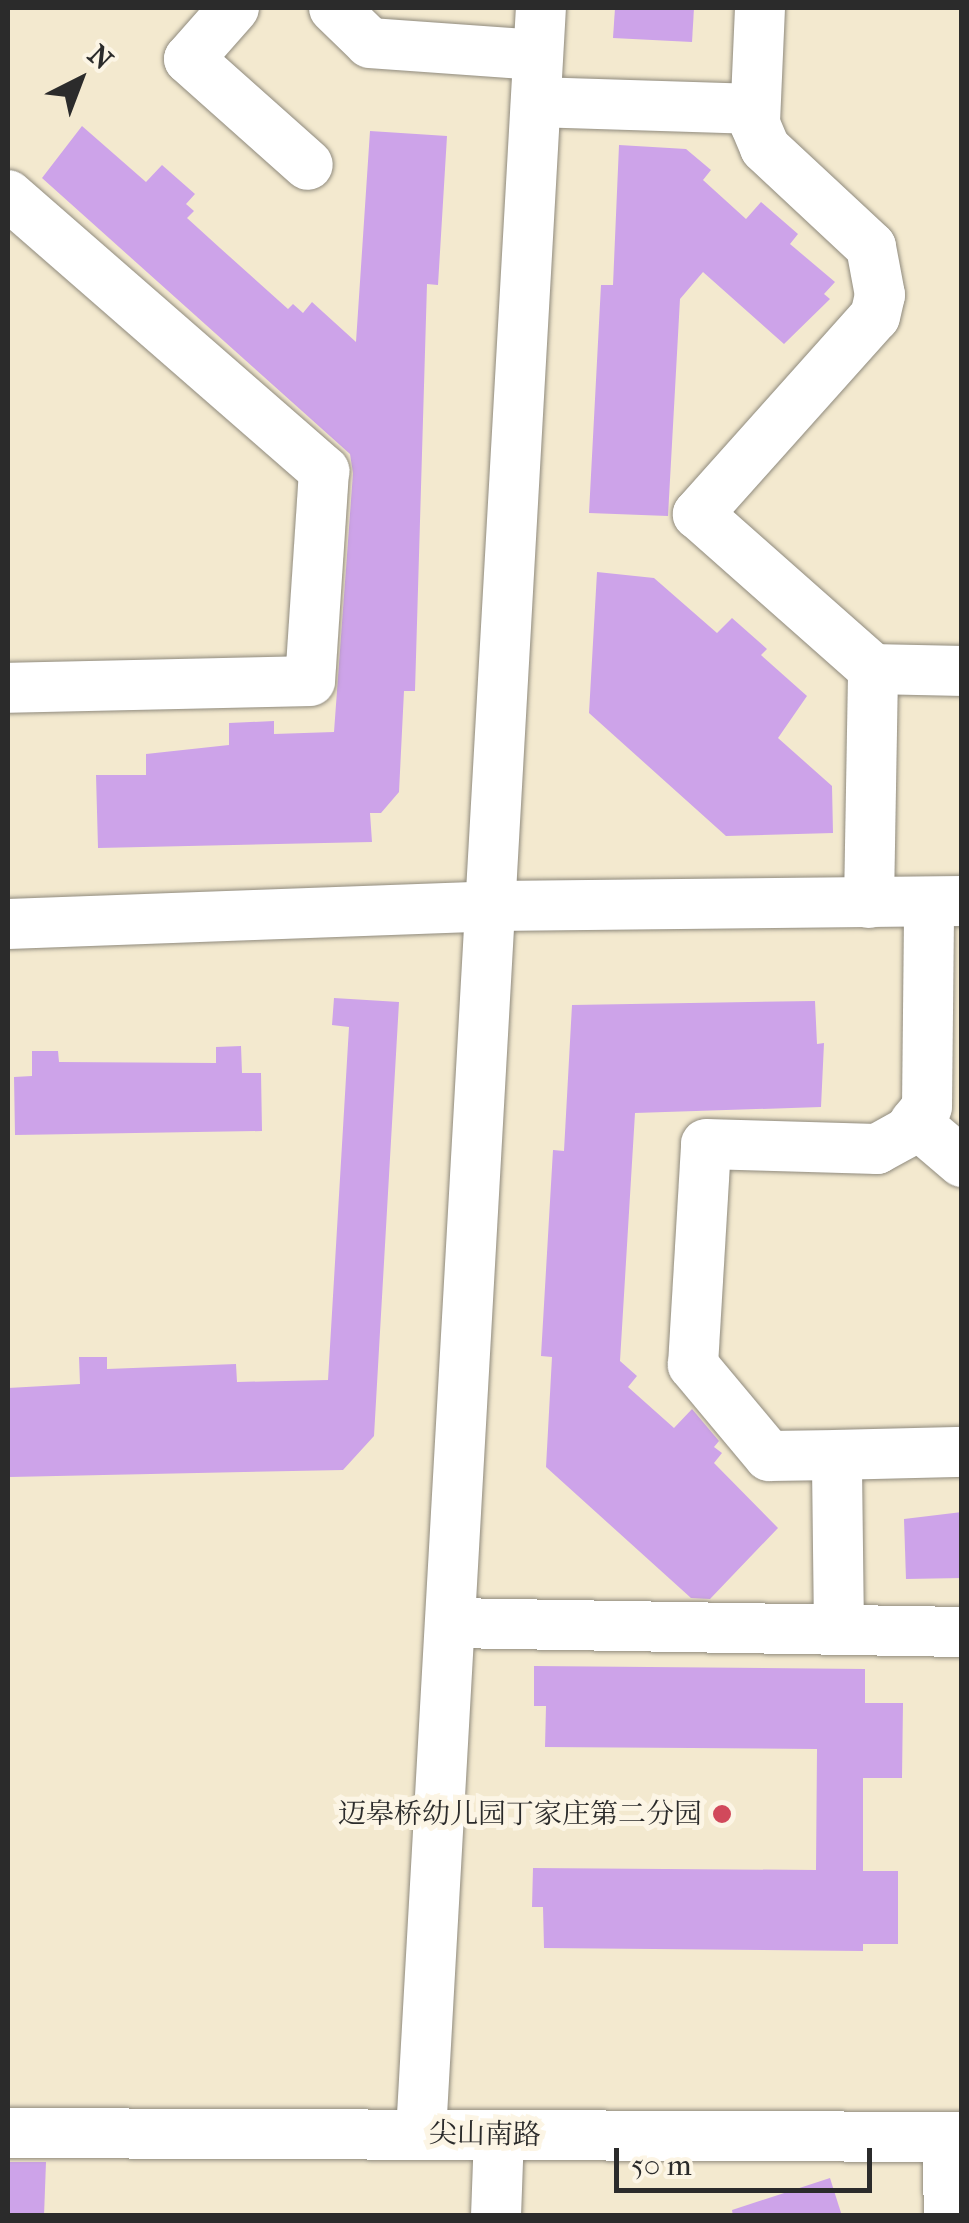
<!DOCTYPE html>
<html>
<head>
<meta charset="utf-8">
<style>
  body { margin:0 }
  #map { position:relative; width:969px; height:2223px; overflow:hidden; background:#f3e9cf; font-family:"IM FELL French Canon","Noto Serif SC",serif }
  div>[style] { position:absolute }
  .building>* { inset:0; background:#cda3e9 }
  .roads { filter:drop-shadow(0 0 2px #8f8a7d) drop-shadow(0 0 2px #8f8a7d) }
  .minor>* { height:50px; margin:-25px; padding:0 25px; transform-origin:25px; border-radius:25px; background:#fff }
  .dots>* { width:28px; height:28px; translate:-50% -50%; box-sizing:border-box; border:5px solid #fcf5e5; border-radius:50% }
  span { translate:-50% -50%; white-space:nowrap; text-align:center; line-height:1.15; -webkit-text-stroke:10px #fcf5e5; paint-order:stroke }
  .poi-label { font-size:28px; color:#2b2b2b }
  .right { translate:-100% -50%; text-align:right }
  .street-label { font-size:28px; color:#2b2b2b }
  .frame { position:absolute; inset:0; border:10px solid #2b2b2b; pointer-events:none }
  .north { position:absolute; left:30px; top:30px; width:100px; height:100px; -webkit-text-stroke:8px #fcf5e5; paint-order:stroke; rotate:42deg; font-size:28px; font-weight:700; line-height:40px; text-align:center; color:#2b2b2b }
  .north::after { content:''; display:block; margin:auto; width:35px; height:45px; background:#2b2b2b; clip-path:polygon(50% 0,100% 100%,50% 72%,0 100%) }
  .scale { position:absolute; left:614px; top:2148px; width:258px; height:45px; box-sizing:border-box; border:5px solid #2b2b2b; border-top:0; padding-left:12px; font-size:30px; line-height:35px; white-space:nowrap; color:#2b2b2b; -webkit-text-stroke:8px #fcf5e5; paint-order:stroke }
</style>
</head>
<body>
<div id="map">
  <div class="building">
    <div style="clip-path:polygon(615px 8px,694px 8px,692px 42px,613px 38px)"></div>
    <div style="clip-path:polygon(82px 126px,146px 182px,162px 165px,195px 194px,186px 204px,194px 211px,187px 218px,220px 248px,288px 309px,293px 304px,303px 313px,312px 302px,356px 342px,370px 131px,447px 136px,438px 285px,427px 284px,415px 691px,404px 691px,399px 792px,381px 813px,370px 813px,372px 842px,98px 848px,96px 775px,146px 775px,146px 754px,229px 745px,229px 723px,274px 721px,274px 734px,334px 732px,353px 473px,350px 454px,42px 178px)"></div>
    <div style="clip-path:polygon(619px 145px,686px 149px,711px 170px,703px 180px,746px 219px,761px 202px,798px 234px,790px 244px,835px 282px,824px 294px,830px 299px,784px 344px,703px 272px,680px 299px,668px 516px,589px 513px,601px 285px,613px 285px)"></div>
    <div style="clip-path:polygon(597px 572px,654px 578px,717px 633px,732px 618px,767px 649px,761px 655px,807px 696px,778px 738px,832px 786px,833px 833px,726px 836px,589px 713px)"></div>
    <div style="clip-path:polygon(334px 998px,399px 1002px,374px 1436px,343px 1470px,10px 1477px,8px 1388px,80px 1384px,79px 1357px,107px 1357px,107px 1369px,236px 1364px,237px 1382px,328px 1380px,349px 1027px,332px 1025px)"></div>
    <div style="clip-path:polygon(815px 1001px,817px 1044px,824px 1043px,821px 1107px,635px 1113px,620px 1361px,637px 1376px,628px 1387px,674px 1428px,692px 1409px,719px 1441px,714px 1447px,722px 1453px,714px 1463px,778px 1528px,710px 1599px,691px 1598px,546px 1467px,552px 1357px,541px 1356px,553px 1150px,564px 1151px,572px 1005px)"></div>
    <div style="clip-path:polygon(241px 1046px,242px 1073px,261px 1073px,262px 1131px,15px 1135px,14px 1077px,32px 1076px,32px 1051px,58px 1051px,59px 1062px,216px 1063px,216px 1047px)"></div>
    <div style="clip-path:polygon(962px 1512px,962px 1578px,906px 1579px,904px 1519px)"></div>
    <div style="clip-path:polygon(534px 1666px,865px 1669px,865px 1703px,903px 1703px,902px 1778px,863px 1778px,863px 1871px,898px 1871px,898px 1944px,863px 1944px,863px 1951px,544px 1948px,543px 1907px,532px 1907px,533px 1868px,816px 1870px,817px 1749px,545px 1747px,546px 1706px,534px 1706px)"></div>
    <div style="clip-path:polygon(8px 2162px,46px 2162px,44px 2216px,8px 2216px)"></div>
    <div style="clip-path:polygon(830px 2178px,842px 2216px,733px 2216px,732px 2210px)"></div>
  </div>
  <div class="roads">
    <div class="minor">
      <div style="left:234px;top:8px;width:68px;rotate:131.4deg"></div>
      <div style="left:189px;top:59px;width:159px;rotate:41.7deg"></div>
      <div style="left:334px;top:8px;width:50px;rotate:44.2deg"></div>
      <div style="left:370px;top:43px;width:168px;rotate:4.1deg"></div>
      <div style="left:760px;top:8px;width:116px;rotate:92.5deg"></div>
      <div style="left:755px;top:124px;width:26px;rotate:67deg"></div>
      <div style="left:765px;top:148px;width:145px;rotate:43deg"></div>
      <div style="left:871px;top:247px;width:49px;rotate:79.4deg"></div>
      <div style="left:880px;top:295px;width:22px;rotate:103deg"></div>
      <div style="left:875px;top:316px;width:266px;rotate:131.8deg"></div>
      <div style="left:698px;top:514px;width:234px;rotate:41.5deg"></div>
      <div style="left:873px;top:669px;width:89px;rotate:1.3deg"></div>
      <div style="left:536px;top:102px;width:219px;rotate:1.8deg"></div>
      <div style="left:8px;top:195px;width:420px;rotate:41.1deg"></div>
      <div style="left:324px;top:471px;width:210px;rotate:93.8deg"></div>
      <div style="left:310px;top:681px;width:302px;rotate:178.7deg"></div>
      <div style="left:869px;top:903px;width:234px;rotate:-89deg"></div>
      <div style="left:8px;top:924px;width:486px;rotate:-2.1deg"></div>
      <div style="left:494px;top:906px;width:468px;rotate:-0.6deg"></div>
      <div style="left:915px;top:1122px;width:62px;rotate:40.4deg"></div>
      <div style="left:837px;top:1455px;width:125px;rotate:-1.4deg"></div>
      <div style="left:452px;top:1623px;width:510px;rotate:1.01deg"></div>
      <div style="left:839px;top:1630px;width:175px;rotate:-90.7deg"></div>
      <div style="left:837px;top:1455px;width:68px;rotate:179.2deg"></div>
      <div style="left:769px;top:1456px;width:119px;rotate:-129.9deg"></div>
      <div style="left:693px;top:1365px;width:221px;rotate:-86.6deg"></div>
      <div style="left:706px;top:1144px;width:171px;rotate:1.7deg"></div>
      <div style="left:877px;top:1149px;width:35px;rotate:-29deg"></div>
      <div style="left:908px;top:1132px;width:31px;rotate:-53deg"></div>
      <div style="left:927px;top:1107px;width:205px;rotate:-89.4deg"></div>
      <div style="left:8px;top:2133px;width:954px;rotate:0.24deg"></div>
      <div style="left:421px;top:2133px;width:2128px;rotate:-86.77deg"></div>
      <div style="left:947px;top:2137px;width:79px;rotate:88.5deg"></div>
      <div style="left:496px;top:2216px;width:81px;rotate:-87.9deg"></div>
    </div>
  </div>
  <div class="dots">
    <div style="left:722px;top:1814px;background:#d1495b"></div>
  </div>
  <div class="poi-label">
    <span class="right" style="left:702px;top:1814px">迈皋桥幼儿园丁家庄第二分园</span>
  </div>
  <div class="street-label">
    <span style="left:485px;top:2134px;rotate:1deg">尖山南路</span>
  </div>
  <div class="frame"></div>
  <div class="north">N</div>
  <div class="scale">50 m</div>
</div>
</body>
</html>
